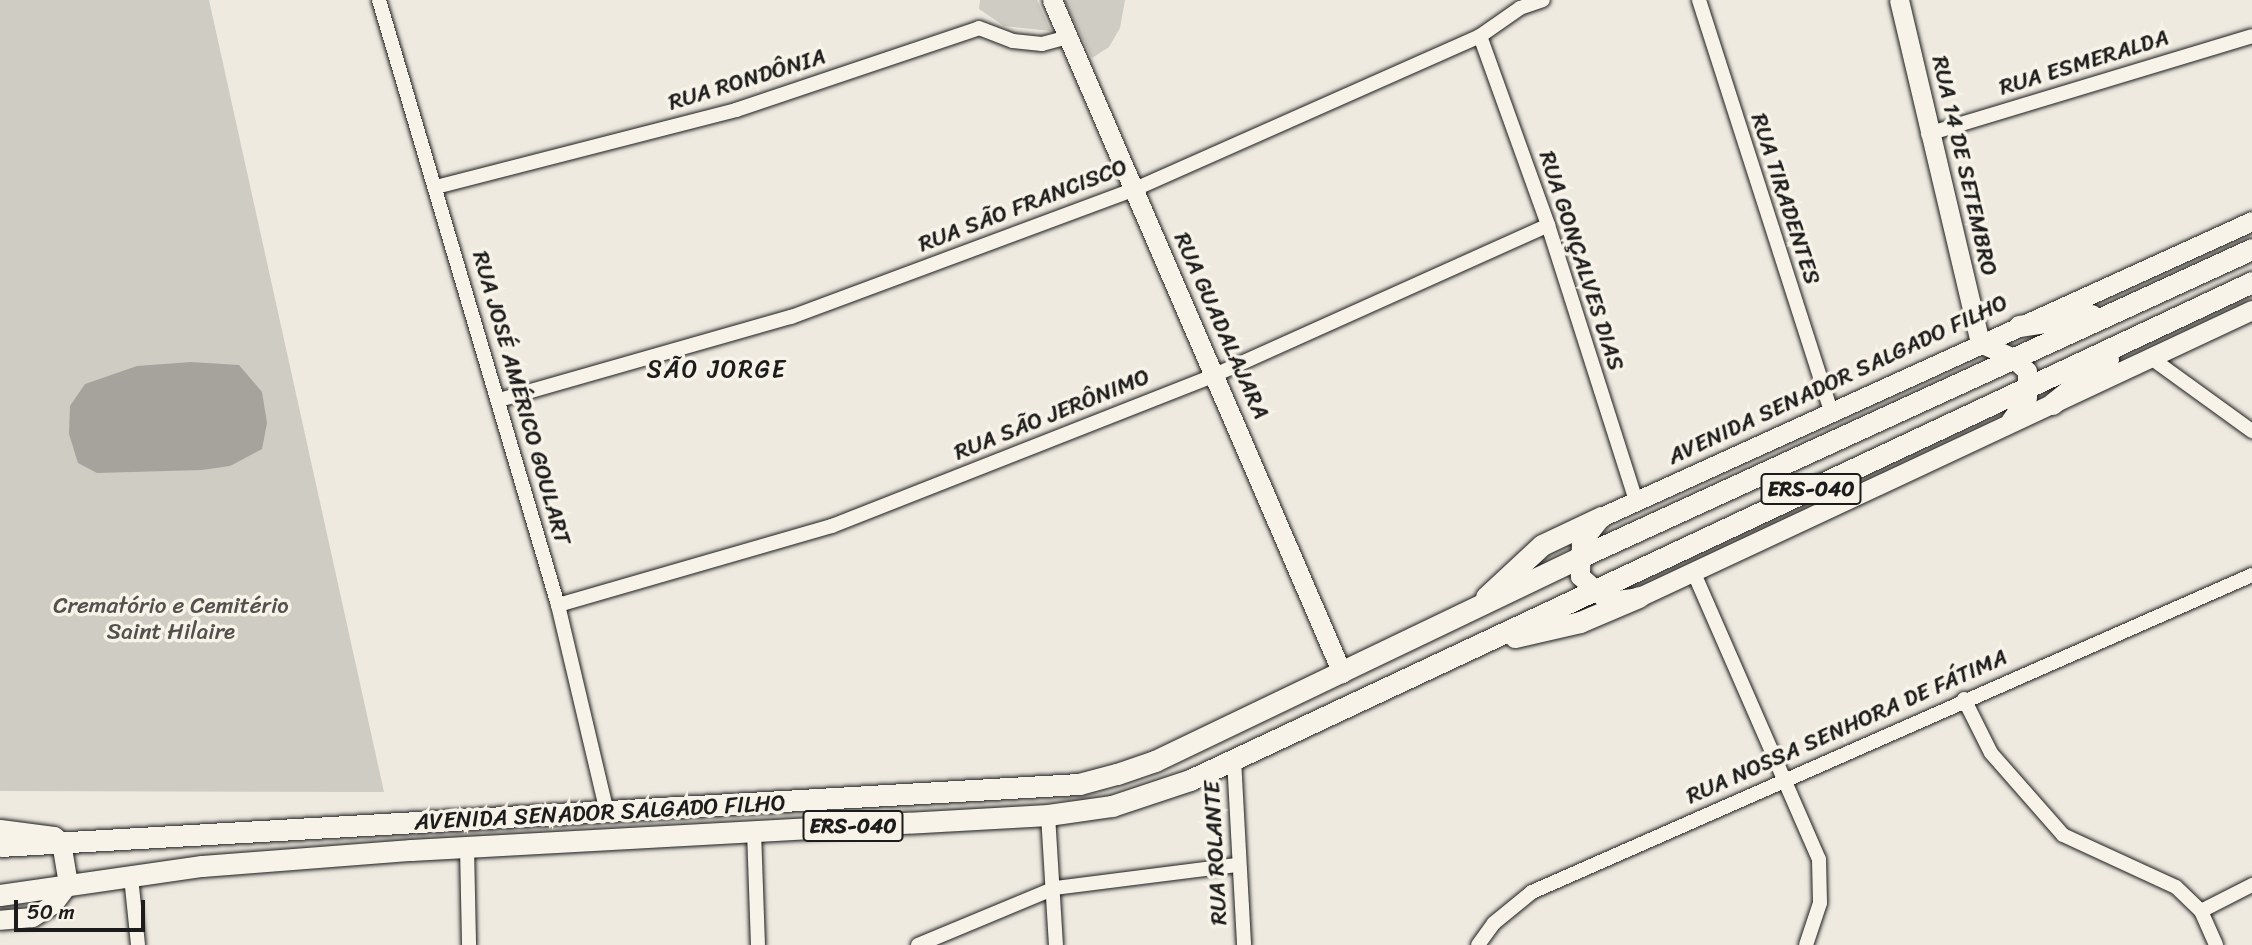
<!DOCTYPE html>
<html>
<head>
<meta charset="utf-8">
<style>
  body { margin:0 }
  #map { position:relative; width:2252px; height:945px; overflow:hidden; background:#eeeae0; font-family:Sriracha,sans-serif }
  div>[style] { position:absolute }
  .green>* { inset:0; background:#cfccc3 }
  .water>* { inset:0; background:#a6a39d }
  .roads { filter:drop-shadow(0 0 2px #1c1c1c) drop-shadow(0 0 2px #1c1c1c) }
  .street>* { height:14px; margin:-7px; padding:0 7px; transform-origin:7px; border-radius:7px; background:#f7f3e8 }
  .secondary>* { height:19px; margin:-9.5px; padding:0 9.5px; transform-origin:9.5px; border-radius:9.5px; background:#f7f3e8 }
  .primary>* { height:21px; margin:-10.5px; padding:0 10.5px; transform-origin:10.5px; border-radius:10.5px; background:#f7f3e8 }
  span { translate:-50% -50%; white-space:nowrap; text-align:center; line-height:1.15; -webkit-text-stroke:7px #f7f3e8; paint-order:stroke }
  .shield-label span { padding:2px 5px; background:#f7f3e8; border:2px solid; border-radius:5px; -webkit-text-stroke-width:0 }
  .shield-label { font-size:21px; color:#1c1c1c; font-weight:700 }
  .street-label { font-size:23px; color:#1c1c1c }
  .park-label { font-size:23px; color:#52514e }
  .neighbourhood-label { font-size:24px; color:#1c1c1c; letter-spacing:2px }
  .scale { position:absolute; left:14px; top:900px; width:131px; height:32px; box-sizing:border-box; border:4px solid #1c1c1c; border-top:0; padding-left:9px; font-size:21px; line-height:24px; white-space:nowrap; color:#1c1c1c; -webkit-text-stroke:5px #f7f3e8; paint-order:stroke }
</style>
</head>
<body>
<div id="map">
  <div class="green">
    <div style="clip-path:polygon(0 0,209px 0,384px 792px,0 791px)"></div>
    <div style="clip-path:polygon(980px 0,1037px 0,1051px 31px,1004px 26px,979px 9px)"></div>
    <div style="clip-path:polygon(1064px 0,1125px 0,1120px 28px,1109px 47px,1092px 58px)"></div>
  </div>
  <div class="water">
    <div style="clip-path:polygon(191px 362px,239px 365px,262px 392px,267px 423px,262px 449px,230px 466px,202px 470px,97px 473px,78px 463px,69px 434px,70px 406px,85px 384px,137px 366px)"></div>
  </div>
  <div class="roads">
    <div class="street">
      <div style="left:379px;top:0;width:631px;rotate:73.52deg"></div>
      <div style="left:558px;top:605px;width:214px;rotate:76.7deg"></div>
      <div style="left:1699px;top:0;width:433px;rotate:72.2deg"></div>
      <div style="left:1480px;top:36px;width:201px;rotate:70.2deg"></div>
      <div style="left:1548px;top:225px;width:290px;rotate:72.3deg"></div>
      <div style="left:1928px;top:134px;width:338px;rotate:-16.8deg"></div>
      <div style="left:436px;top:187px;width:310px;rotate:-14.4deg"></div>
      <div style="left:736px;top:110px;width:256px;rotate:-18.6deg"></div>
      <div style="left:979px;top:28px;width:36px;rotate:21deg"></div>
      <div style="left:1013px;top:41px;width:29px;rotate:6deg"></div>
      <div style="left:1042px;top:44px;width:27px;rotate:-15deg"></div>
      <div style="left:2151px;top:358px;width:125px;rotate:35.9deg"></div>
      <div style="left:499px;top:400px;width:304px;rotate:-15.9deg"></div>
      <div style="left:791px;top:317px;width:367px;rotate:-20.4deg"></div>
      <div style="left:1135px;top:189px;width:377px;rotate:-23.9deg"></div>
      <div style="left:1480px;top:36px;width:49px;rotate:-35deg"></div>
      <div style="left:1520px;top:8px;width:24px;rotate:-19deg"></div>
      <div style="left:1693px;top:571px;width:314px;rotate:66.4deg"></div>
      <div style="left:1819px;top:859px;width:44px;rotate:88.7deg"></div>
      <div style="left:1820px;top:903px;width:44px;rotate:108.4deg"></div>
      <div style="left:558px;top:605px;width:285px;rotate:-16.1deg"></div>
      <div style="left:832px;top:526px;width:414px;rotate:-21.5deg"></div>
      <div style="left:1217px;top:374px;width:363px;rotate:-24.2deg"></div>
      <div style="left:1964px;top:699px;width:60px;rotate:63.4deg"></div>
      <div style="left:1991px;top:753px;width:109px;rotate:48.7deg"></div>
      <div style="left:2063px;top:835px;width:124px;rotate:24.7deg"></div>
      <div style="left:2176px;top:887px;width:35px;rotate:44deg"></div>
      <div style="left:2201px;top:911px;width:37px;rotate:66deg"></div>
      <div style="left:1234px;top:759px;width:186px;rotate:86.9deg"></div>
      <div style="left:1048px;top:815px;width:130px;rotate:86.5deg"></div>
      <div style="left:754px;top:831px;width:114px;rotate:88deg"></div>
      <div style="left:467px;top:847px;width:98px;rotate:88.8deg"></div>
      <div style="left:131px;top:877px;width:68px;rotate:84.1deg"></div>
      <div style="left:2201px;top:911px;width:57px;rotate:-27deg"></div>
      <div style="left:918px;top:945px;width:148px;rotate:-22.6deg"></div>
      <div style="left:1055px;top:888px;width:184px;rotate:-7.2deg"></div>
      <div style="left:1478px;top:945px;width:27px;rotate:-54deg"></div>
      <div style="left:1494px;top:923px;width:49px;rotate:-39.2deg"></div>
      <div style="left:1532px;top:892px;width:787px;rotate:-23.76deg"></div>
    </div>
    <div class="secondary">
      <div style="left:1052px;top:0;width:733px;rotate:66.69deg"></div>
      <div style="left:1899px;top:0;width:352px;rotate:76.7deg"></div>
      <div style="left:2252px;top:221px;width:715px;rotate:155.55deg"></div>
      <div style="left:1601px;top:517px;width:33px;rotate:128deg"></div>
      <div style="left:1581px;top:543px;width:33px;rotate:92deg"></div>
      <div style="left:1580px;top:576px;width:30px;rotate:42deg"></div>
      <div style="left:1602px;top:596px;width:15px;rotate:16deg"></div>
      <div style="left:1616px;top:600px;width:23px;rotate:-7deg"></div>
      <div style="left:1639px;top:597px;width:677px;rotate:-25.09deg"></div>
      <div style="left:1980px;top:343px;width:36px;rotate:24deg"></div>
      <div style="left:2013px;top:358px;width:19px;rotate:43deg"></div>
      <div style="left:2027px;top:371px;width:26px;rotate:90deg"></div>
      <div style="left:2027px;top:397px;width:29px;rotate:125deg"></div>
      <div style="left:0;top:829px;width:54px;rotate:7.4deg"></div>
      <div style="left:54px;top:836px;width:9px;rotate:41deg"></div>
      <div style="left:61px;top:842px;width:43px;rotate:80.5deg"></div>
      <div style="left:68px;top:884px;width:25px;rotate:127deg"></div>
      <div style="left:53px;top:904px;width:25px;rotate:148deg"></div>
      <div style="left:32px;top:917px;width:32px;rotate:175deg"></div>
    </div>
    <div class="primary">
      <div style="left:2019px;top:326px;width:73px;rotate:-8.7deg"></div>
      <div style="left:2052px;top:404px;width:72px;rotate:-38.8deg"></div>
      <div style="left:1486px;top:597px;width:76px;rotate:-42.9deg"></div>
      <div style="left:1542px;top:545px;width:65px;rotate:-25.4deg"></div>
      <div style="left:1515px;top:637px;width:67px;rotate:-13deg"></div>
      <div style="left:1580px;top:622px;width:64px;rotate:-23deg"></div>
      <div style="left:0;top:846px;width:1081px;rotate:-3.29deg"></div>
      <div style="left:1079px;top:784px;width:39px;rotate:-15deg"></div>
      <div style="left:1117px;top:774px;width:40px;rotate:-18.9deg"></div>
      <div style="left:1155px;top:761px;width:469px;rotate:-25.6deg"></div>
      <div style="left:1578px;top:558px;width:741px;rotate:-24.63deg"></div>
      <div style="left:0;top:895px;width:204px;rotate:-8.2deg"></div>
      <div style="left:202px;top:866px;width:210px;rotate:-4.4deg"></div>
      <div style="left:411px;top:850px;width:638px;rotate:-3.14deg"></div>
      <div style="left:1048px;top:815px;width:65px;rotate:-8deg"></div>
      <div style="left:1112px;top:806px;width:82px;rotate:-18.4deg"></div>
      <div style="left:1190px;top:780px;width:1173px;rotate:-25.12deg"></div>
    </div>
  </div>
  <div class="shield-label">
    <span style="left:1811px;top:489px">ERS-040</span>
    <span style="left:853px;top:826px">ERS-040</span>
  </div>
  <div class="street-label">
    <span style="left:2084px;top:63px;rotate:-17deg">RUA ESMERALDA</span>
    <span style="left:747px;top:80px;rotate:-17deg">RUA RONDÔNIA</span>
    <span style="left:1964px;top:166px;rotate:77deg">RUA 14 DE SETEMBRO</span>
    <span style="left:1785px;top:199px;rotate:72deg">RUA TIRADENTES</span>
    <span style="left:1023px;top:206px;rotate:-21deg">RUA SÃO FRANCISCO</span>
    <span style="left:1581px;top:261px;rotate:72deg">RUA GONÇALVES DIAS</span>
    <span style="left:1221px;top:326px;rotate:66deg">RUA GUADALAJARA</span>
    <span style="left:1838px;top:380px;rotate:-25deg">AVENIDA SENADOR SALGADO FILHO</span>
    <span style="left:521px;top:398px;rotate:74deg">RUA JOSÉ AMÉRICO GOULART</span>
    <span style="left:1052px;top:415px;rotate:-22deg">RUA SÃO JERÔNIMO</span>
    <span style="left:1847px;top:727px;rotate:-24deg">RUA NOSSA SENHORA DE FÁTIMA</span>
    <span style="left:600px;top:813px;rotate:-3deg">AVENIDA SENADOR SALGADO FILHO</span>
    <span style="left:1216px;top:853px;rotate:-93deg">RUA ROLANTE</span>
  </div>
  <div class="park-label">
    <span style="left:171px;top:619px">Crematório e Cemitério<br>Saint Hilaire</span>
  </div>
  <div class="neighbourhood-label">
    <span style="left:717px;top:370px">SÃO JORGE</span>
  </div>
  <div class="scale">50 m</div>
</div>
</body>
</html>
